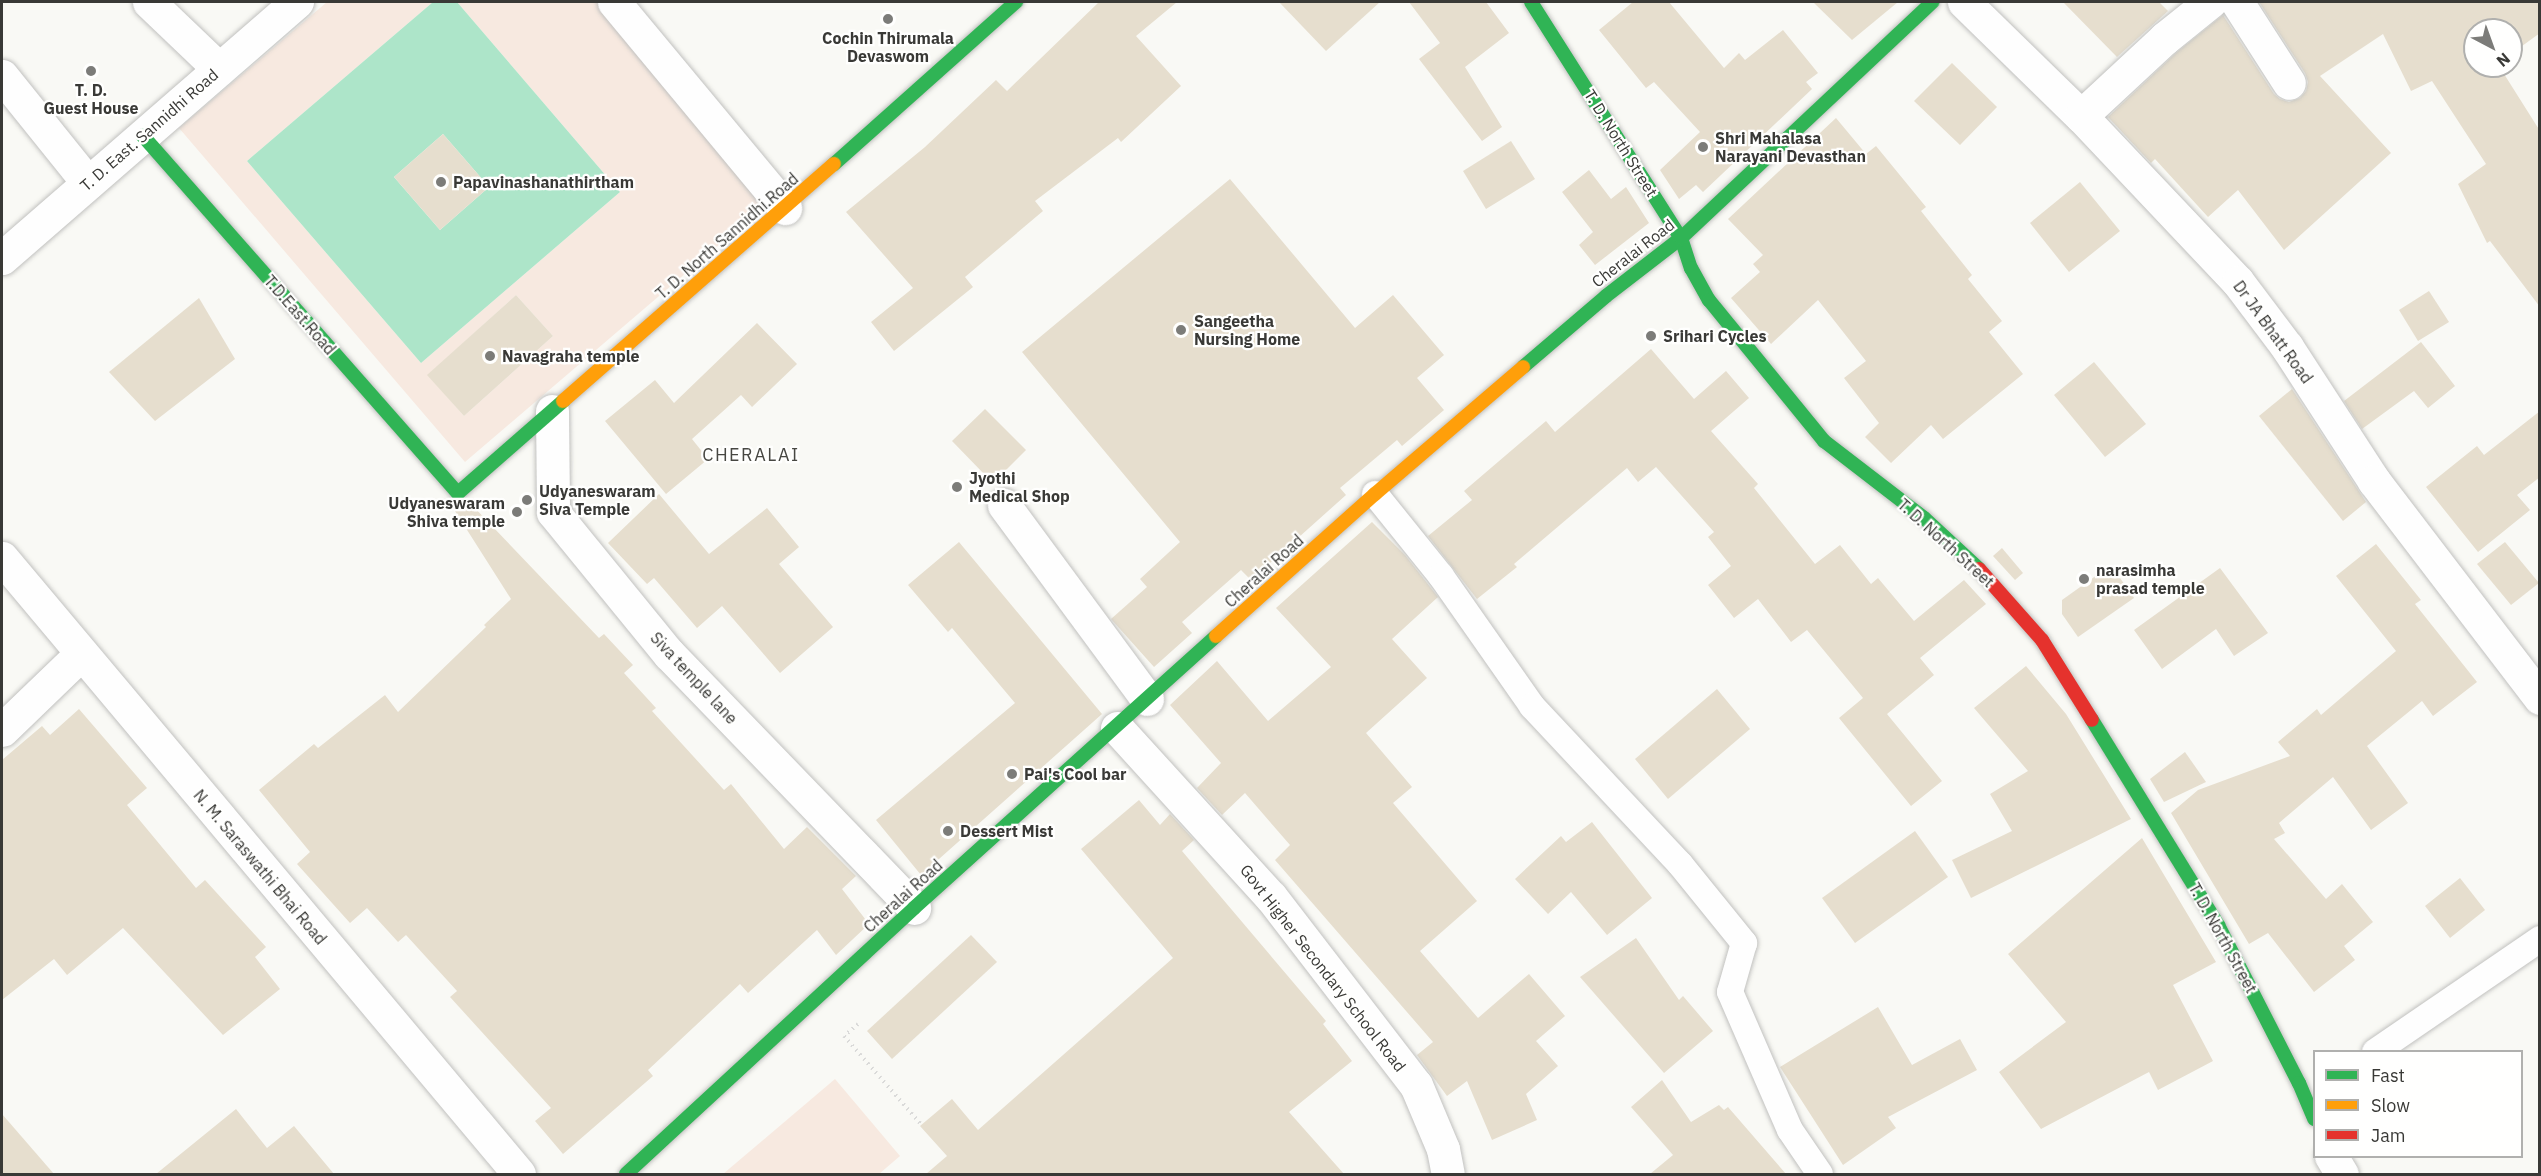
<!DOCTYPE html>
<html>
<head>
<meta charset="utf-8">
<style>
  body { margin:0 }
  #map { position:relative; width:2541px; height:1176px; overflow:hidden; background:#f9f9f5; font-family:"IBM Plex Sans",sans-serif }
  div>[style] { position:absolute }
  .green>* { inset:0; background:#f7e9e0 }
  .water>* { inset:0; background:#ade5c9 }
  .building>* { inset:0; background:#e6dece }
  .path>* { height:4px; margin-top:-2px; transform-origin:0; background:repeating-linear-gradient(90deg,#dadad9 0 1.5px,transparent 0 6px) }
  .roads { filter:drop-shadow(0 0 2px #c1c1bf) drop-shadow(0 0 2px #c1c1bf) }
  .lane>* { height:26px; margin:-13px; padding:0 13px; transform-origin:13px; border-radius:13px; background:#fefefe }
  .street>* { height:33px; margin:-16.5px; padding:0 16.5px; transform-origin:16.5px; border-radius:16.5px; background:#fefefe }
  .fast>* { height:14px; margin:-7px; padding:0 7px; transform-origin:7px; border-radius:7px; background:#30b455 }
  .slow>* { height:14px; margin:-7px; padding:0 7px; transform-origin:7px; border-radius:7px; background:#ff9f0a }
  .jam>* { height:14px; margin:-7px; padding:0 7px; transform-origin:7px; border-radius:7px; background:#e5322d }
  .dots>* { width:16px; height:16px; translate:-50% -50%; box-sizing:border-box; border:3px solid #fffffe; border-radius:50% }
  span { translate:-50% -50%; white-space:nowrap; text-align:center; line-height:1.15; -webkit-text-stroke:4.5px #fffffe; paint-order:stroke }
  .poi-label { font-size:16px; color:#393936; font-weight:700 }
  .left { translate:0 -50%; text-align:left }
  .right { translate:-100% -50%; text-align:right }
  .street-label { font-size:16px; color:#393936 }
  .neighbourhood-label { font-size:18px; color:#474742; letter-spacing:1.5px }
  .frame { position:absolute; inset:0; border:3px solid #393936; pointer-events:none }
  .legend { position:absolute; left:2313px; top:1050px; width:210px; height:108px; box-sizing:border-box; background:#fffffe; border:2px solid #b0b0ae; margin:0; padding:8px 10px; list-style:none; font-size:18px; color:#393936 }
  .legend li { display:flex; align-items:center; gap:12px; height:30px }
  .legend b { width:30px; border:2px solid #b0b0ae }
  .north { position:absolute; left:2463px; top:18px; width:60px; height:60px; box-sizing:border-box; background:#fffffe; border:2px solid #b0b0ae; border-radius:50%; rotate:139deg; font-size:16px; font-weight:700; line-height:24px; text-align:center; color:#393936 }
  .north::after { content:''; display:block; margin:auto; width:21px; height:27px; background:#7c7c79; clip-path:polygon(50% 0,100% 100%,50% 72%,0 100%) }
</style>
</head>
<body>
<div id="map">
  <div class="green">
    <div style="clip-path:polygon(evenodd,327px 2px,433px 2px,247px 161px,421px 363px,620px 192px,457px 2px,598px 2px,769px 202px,465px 462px,179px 128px,327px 2px,516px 295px,553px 336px,464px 416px,428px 375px,516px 295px)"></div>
    <div style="clip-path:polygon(835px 1079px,900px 1156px,879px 1174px,723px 1174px)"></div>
  </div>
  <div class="water">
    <div style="clip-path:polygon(evenodd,433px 2px,457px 2px,620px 192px,421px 363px,247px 161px,433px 2px,443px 134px,489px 187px,440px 230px,394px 177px,443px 134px)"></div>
  </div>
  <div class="building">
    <div style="clip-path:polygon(1099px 2px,1177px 2px,1136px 36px,1181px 86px,1121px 142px,1118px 138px,1035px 201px,1043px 211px,965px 277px,973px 287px,894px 351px,871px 322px,913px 288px,846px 212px,925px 147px,996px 80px,1007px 91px)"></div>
    <div style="clip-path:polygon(1279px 2px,1380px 2px,1326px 51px)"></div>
    <div style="clip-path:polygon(1409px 2px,1486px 2px,1509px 33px,1465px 67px,1502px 127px,1482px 141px,1419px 59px,1440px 43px)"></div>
    <div style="clip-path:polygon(1633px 2px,1669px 2px,1724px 68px,1739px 53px,1745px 60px,1783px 30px,1818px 73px,1806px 82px,1812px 89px,1703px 192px,1696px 185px,1679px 199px,1660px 170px,1700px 132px,1654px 82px,1646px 88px,1599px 30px)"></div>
    <div style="clip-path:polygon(1813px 2px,1898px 2px,1852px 40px)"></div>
    <div style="clip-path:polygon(2063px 2px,2159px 2px,2168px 11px,2117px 57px)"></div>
    <div style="clip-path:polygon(2259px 2px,2540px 2px,2540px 33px,2511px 54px,2511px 30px,2475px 30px,2475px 66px,2499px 66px,2540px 131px,2540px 307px,2490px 241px,2487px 243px,2458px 184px,2486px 164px,2432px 81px,2411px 91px,2383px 34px,2320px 76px,2391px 153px,2284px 250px,2238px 190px,2208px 217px,2155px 159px,2151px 163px,2108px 117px,2177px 52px,2223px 15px,2274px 94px,2280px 99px,2289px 102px,2300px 98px,2306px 91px,2308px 82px,2305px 73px)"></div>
    <div style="clip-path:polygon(1952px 63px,1997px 107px,1960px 145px,1914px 101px)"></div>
    <div style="clip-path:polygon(1836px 118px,1866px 154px,1876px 146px,1926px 207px,1921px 211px,1972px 275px,1968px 279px,2002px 321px,1989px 332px,2023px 374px,1943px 439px,1931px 425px,1891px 463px,1865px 437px,1879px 423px,1844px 378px,1866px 361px,1818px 300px,1771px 344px,1731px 298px,1760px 272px,1753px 264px,1763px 255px,1728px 219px)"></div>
    <div style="clip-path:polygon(443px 134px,489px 187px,440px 230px,394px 177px)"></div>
    <div style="clip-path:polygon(1511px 141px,1535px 179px,1486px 209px,1463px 171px)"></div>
    <div style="clip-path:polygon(1589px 170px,1611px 199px,1626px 187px,1649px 223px,1595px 265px,1579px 245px,1593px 232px,1562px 192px)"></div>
    <div style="clip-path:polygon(1230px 179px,1355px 328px,1393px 295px,1444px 355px,1417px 378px,1444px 410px,1402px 446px,1397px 440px,1340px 488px,1346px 495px,1251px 580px,1241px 570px,1182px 622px,1192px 633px,1154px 667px,1111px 619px,1147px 587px,1140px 579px,1180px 542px,1022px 352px)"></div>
    <div style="clip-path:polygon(2080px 182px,2120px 231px,2069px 272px,2030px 223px)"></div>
    <div style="clip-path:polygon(2429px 291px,2449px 322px,2418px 341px,2399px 310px)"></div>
    <div style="clip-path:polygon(516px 295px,553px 336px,464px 416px,427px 375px)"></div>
    <div style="clip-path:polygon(199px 298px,235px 359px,155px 421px,109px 372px)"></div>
    <div style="clip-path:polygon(757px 323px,797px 364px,752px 407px,741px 395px,692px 439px,708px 459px,666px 494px,605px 421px,655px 380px,674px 403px)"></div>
    <div style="clip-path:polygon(2421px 342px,2455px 386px,2428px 408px,2414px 391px,2362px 429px,2344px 401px)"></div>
    <div style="clip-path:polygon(1651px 349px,1694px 399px,1726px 371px,1749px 398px,1711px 431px,1758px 484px,1754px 488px,1815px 564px,1840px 545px,1871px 584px,1878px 578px,1914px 621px,1964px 580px,1986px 604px,1920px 658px,1934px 675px,1887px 714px,1942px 781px,1911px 806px,1839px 718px,1863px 698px,1807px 630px,1791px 642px,1758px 599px,1734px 618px,1708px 585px,1731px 566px,1708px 537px,1714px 532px,1656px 467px,1638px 482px,1627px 468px,1514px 564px,1517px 567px,1477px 599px,1428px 536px,1472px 500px,1464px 491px,1546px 421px,1555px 432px)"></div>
    <div style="clip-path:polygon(2094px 362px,2146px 424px,2105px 457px,2054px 395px)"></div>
    <div style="clip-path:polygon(2292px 389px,2366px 502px,2343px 521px,2259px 416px)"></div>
    <div style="clip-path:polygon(985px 409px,1026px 450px,1000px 476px,986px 476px,952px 441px)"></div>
    <div style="clip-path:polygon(2540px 411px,2540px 477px,2517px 495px,2530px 510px,2478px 552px,2426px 487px,2477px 446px,2484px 455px)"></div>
    <div style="clip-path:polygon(659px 494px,709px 554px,767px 508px,799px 547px,779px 564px,833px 627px,780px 673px,722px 606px,697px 628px,654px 578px,647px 584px,608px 543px)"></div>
    <div style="clip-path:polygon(472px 505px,599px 638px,604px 634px,633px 665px,624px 673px,656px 708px,652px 711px,724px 790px,731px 784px,784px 849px,807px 827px,856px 876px,842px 889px,869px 924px,836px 955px,817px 930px,748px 993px,740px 984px,648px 1070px,653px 1076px,563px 1154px,535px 1121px,551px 1108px,450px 997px,457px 991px,406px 935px,398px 942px,367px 908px,350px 923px,297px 864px,310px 852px,259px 790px,314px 744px,318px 748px,385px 695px,398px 712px,486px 627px,484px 625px,511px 599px,455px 511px,462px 511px)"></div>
    <div style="clip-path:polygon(1372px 522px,1405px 555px,1438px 597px,1392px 639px,1427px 678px,1366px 733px,1412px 787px,1393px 803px,1477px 901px,1420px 951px,1478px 1018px,1529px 974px,1565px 1016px,1536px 1041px,1558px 1066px,1526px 1094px,1537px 1120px,1492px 1140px,1467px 1081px,1447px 1096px,1417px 1055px,1433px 1042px,1275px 860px,1290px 845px,1245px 793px,1222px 815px,1197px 788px,1221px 763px,1170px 705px,1217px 661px,1268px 721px,1331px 667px,1276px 608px)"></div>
    <div style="clip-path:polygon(959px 542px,1102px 714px,921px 875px,876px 820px,1015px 703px,952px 628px,948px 632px,908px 585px)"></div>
    <div style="clip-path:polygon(2505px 542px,2539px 583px,2511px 605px,2477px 564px)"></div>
    <div style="clip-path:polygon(2376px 544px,2421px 600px,2415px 604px,2477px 682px,2433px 716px,2422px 701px,2367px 746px,2408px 803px,2371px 830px,2333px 777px,2279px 823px,2285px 833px,2274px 839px,2326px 899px,2342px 884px,2373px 922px,2344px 946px,2355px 960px,2314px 992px,2268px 933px,2249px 944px,2171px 813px,2198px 790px,2290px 756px,2278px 742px,2317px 709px,2321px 715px,2396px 651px,2336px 576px)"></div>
    <div style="clip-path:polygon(2002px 548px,2023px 573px,2015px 580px,1993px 556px)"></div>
    <div style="clip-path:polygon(2111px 565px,2134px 598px,2078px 637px,2062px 614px,2062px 600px)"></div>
    <div style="clip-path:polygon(2220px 568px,2268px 633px,2234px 656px,2216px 629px,2162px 669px,2134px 630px)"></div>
    <div style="clip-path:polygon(2026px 666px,2066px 714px,2131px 819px,1971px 898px,1952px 860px,2012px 831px,1990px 794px,2028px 771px,1974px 708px)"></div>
    <div style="clip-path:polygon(1717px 689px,1750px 729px,1668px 799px,1635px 759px)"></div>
    <div style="clip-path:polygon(79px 709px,147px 788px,127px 805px,196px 888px,205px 880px,266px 947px,255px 957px,280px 989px,223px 1035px,123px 928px,67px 975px,54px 959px,2px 1000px,2px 760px,42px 726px,50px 735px)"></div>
    <div style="clip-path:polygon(2185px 752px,2206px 782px,2164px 802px,2150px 779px)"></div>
    <div style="clip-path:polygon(1139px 800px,1160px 825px,1170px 814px,1194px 840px,1182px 851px,1326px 1021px,1323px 1024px,1352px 1061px,1289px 1112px,1344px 1174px,926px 1174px,947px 1156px,920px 1126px,952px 1099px,978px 1130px,1173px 958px,1081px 849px)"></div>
    <div style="clip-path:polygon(1592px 822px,1652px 898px,1607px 935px,1571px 892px,1548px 914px,1515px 879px,1561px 836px,1566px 842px)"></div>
    <div style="clip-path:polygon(1915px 831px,1948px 877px,1855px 943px,1822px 898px)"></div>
    <div style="clip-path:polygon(2142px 838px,2216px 962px,2173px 985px,2213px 1061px,2158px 1090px,2149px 1072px,2041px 1129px,1999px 1072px,2066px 1022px,2008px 954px)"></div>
    <div style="clip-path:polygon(2460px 878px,2485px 910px,2450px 938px,2425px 906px)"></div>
    <div style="clip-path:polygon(971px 935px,997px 962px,892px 1059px,867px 1031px)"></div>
    <div style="clip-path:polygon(1636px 938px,1679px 1000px,1683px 996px,1713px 1031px,1664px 1073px,1580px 977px)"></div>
    <div style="clip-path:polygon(1878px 1007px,1912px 1065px,1960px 1039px,1977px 1070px,1888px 1117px,1896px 1128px,1843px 1165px,1780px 1067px)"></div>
    <div style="clip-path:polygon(1662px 1080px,1691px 1122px,1719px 1105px,1724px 1110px,1728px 1107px,1786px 1174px,1650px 1174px,1673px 1155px,1631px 1107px)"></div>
    <div style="clip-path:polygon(236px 1109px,267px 1148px,294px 1126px,334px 1174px,156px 1174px)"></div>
    <div style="clip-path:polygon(2px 1114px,54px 1174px,2px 1174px)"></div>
  </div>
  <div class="path">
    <div style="left:858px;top:1024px;width:18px;rotate:139deg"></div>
    <div style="left:844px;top:1036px;width:116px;rotate:48.9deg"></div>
  </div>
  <div class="roads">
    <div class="lane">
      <div style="left:1375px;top:494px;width:105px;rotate:51.2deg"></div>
      <div style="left:1441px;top:576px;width:159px;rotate:55deg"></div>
      <div style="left:1532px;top:706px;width:216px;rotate:46.9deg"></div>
      <div style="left:1680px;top:864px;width:102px;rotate:51deg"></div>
      <div style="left:1744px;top:943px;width:51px;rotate:105.9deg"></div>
      <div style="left:1730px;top:992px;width:150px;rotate:66.5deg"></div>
      <div style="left:1790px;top:1130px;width:53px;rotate:55.7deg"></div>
      <div style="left:2375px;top:1052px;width:200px;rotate:-34.4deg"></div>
    </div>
    <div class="street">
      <div style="left:149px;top:2px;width:97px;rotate:43.7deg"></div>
      <div style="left:614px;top:2px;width:268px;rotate:50.3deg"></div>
      <div style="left:1964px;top:2px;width:163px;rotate:44.3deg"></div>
      <div style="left:2081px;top:116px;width:228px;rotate:46.6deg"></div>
      <div style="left:2238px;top:282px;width:81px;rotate:53deg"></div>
      <div style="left:2287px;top:347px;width:160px;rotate:57deg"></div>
      <div style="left:2374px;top:481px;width:273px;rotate:52.6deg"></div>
      <div style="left:2237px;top:2px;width:96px;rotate:57.3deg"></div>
      <div style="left:2px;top:76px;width:137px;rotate:51.2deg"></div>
      <div style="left:2081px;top:116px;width:115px;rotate:-42.9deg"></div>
      <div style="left:2165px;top:38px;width:58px;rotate:-38.7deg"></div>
      <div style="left:2px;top:258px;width:391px;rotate:-41deg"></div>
      <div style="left:552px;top:411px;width:101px;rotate:89.4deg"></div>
      <div style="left:553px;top:512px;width:183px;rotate:50.8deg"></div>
      <div style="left:669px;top:654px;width:353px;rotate:46deg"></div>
      <div style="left:1004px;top:505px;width:241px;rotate:53.6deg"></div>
      <div style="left:2px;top:558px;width:804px;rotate:49.99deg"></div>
      <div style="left:1117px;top:728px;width:229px;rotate:47.7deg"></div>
      <div style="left:1271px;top:897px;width:237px;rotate:52.4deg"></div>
      <div style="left:1416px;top:1085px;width:69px;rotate:67.1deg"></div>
      <div style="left:1443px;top:1149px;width:25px;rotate:79deg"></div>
      <div style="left:2px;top:730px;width:110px;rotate:-43.9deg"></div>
      <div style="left:2331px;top:1156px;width:21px;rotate:59deg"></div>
    </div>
    <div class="fast">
      <div style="left:1531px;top:2px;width:280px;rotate:57.6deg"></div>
      <div style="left:1681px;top:238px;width:32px;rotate:72deg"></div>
      <div style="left:1691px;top:268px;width:37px;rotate:61deg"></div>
      <div style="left:1709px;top:300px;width:182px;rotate:50.8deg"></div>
      <div style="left:1824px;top:441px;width:126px;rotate:37.6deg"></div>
      <div style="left:1924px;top:518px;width:75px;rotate:42.8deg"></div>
      <div style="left:143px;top:136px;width:476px;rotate:48.6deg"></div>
      <div style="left:458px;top:493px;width:140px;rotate:-41.2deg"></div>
      <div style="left:834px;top:164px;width:244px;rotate:-41.7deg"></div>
      <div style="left:1523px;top:367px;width:109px;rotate:-40.5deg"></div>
      <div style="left:1606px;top:296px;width:95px;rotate:-37.7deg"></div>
      <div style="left:1681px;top:238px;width:345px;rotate:-43.2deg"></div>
      <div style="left:2092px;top:720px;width:241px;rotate:58.4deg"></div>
      <div style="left:2218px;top:925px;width:178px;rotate:62.9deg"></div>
      <div style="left:2299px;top:1083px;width:39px;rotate:67deg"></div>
      <div style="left:626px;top:1174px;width:392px;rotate:-42.7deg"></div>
      <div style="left:914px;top:908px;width:406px;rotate:-42deg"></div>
    </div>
    <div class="slow">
      <div style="left:563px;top:401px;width:360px;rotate:-41.2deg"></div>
      <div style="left:1216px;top:636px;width:213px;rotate:-41.8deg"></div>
      <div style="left:1375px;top:494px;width:195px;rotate:-40.6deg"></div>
    </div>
    <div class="jam">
      <div style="left:1979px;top:569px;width:95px;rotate:48.4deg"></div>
      <div style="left:2042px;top:640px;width:94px;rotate:58deg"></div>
    </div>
  </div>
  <div class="dots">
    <div style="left:888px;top:19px;background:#7c7c79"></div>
    <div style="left:91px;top:71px;background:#7c7c79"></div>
    <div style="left:1703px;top:147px;background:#7c7c79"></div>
    <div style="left:441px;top:182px;background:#7c7c79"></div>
    <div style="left:1181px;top:330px;background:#7c7c79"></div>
    <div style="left:1651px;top:336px;background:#7c7c79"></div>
    <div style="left:490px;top:356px;background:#7c7c79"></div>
    <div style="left:957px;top:487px;background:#7c7c79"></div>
    <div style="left:527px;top:500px;background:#7c7c79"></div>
    <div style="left:517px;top:512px;background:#7c7c79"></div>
    <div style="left:2084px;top:579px;background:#7c7c79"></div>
    <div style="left:1012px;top:774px;background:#7c7c79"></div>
    <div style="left:948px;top:831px;background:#7c7c79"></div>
  </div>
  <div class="poi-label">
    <span style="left:888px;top:47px">Cochin Thirumala<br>Devaswom</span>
    <span style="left:91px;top:99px">T. D.<br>Guest House</span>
    <span class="left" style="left:1715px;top:147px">Shri Mahalasa<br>Narayani Devasthan</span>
    <span class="left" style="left:453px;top:182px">Papavinashanathirtham</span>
    <span class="left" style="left:1194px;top:330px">Sangeetha<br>Nursing Home</span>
    <span class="left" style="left:1663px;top:336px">Srihari Cycles</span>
    <span class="left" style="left:502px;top:356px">Navagraha temple</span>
    <span class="left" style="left:969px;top:487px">Jyothi<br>Medical Shop</span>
    <span class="left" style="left:539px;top:500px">Udyaneswaram<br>Siva Temple</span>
    <span class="right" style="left:505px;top:512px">Udyaneswaram<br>Shiva temple</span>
    <span class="left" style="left:2096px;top:579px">narasimha<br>prasad temple</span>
    <span class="left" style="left:1024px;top:774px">Pai's Cool bar</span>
    <span class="left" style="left:960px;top:831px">Dessert Mist</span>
  </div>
  <div class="street-label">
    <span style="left:149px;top:130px;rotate:-41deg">T. D. East. Sannidhi Road</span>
    <span style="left:1621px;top:143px;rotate:58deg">T. D. North Street</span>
    <span style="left:727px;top:236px;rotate:-41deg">T. D. North Sannidhi.Road</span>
    <span style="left:1633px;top:253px;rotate:-38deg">Cheralai Road</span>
    <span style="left:300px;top:315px;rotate:49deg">T.D.East.Road</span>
    <span style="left:2273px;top:332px;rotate:54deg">Dr JA Bhatt Road</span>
    <span style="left:1946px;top:543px;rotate:42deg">T. D. North Street</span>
    <span style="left:1264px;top:571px;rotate:-42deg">Cheralai Road</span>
    <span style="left:694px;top:678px;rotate:47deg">Siva temple lane</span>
    <span style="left:260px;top:867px;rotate:50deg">N. M. Saraswathi Bhai Road</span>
    <span style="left:903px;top:896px;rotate:-42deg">Cheralai Road</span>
    <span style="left:2223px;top:938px;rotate:61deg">T. D. North Street</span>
    <span style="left:1323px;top:968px;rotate:52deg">Govt Higher Secondary School Road</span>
  </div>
  <div class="neighbourhood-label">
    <span style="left:751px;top:455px">CHERALAI</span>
  </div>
  <div class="frame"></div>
  <ul class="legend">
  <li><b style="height:8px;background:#30b455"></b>Fast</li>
  <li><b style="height:8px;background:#ff9f0a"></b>Slow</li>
  <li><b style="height:8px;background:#e5322d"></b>Jam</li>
  </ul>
  <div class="north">N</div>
</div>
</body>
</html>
